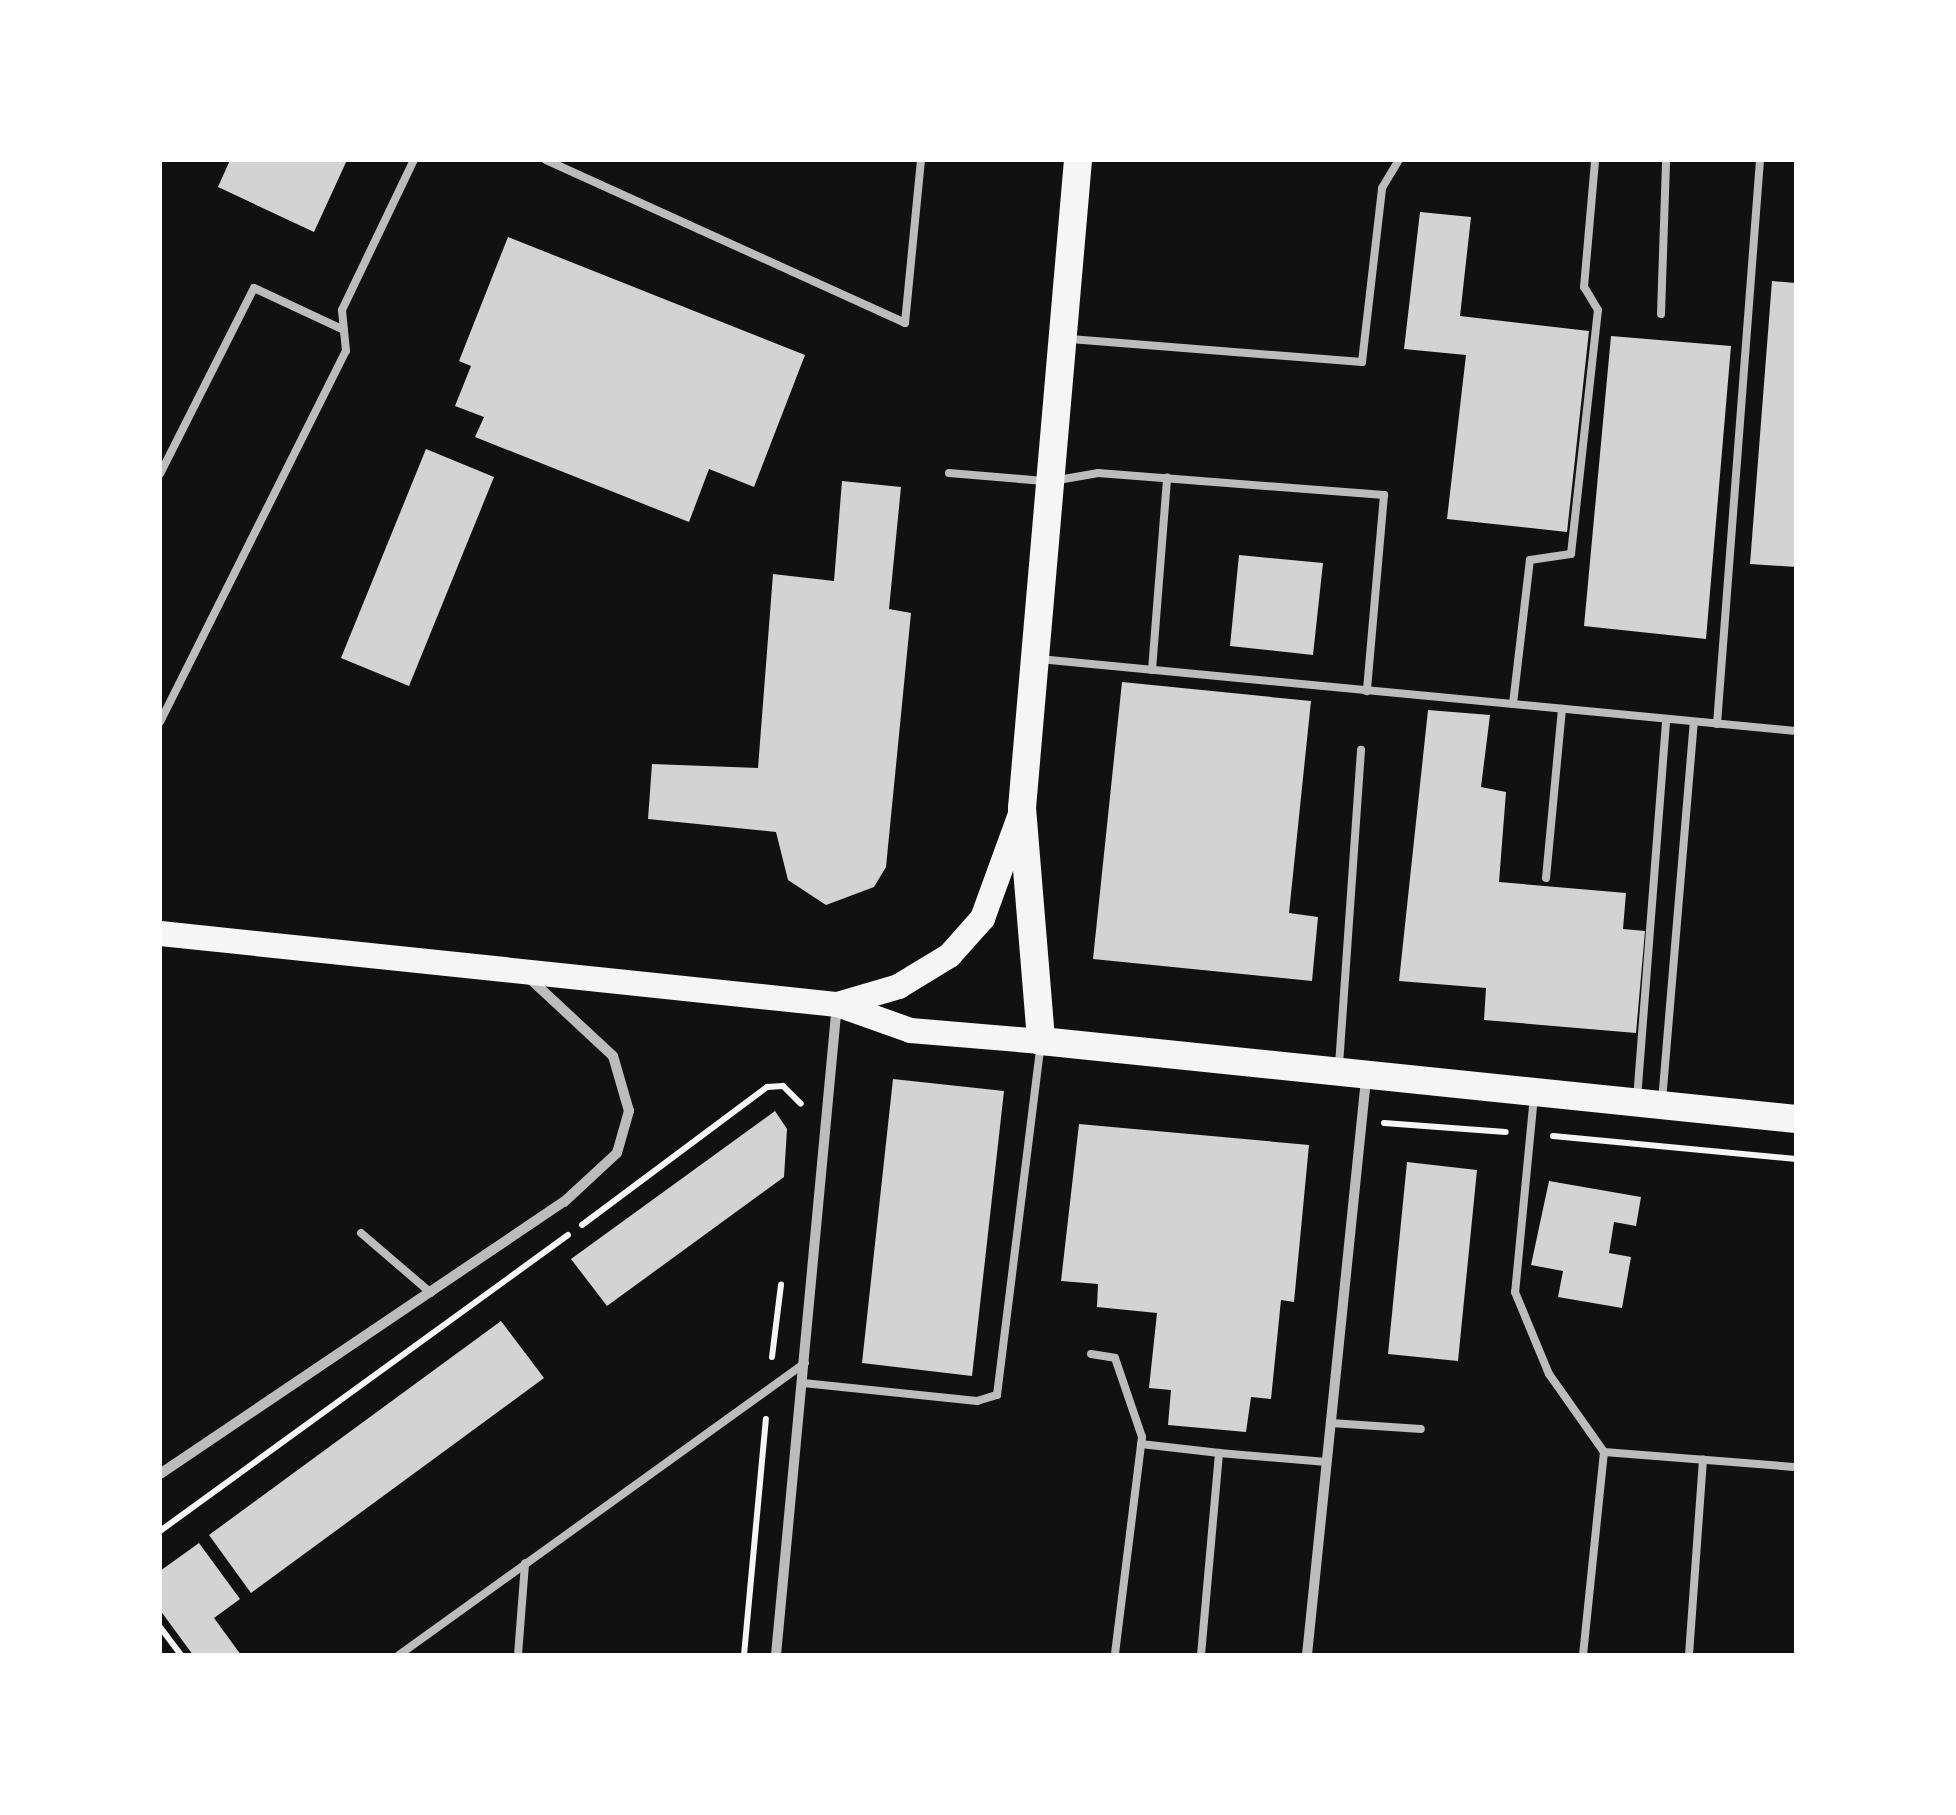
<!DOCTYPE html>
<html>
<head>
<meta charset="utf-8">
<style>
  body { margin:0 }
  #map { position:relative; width:1956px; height:1815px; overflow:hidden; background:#111; font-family:Cabin,sans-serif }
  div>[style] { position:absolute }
  .building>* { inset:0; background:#d3d3d3 }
  .path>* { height:6px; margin:-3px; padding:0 3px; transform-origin:3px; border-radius:3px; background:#f5f5f5 }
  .service>* { height:8px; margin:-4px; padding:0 4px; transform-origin:4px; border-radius:4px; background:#bcbcbc }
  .minor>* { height:10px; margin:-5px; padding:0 5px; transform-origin:5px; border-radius:5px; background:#bcbcbc }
  .primary>* { height:25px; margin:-12.5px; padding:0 12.5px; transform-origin:12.5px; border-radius:12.5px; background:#f5f5f5 }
  .trunk>* { height:28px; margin:-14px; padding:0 14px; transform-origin:14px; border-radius:14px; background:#f5f5f5 }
  span { translate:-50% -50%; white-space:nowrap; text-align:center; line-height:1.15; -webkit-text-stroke:9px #fff; paint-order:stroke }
  .frame { position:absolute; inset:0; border:162px solid #fff; pointer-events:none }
</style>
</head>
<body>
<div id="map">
  <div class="building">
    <div style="clip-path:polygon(230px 160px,347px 160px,314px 232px,218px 187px)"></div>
    <div style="clip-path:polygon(1420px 212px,1471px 217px,1460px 316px,1589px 331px,1567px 532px,1447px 519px,1466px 355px,1404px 349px)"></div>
    <div style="clip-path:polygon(508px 237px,805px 355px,754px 487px,709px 469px,689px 522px,475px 437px,484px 417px,455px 406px,471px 366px,459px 361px)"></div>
    <div style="clip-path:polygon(1772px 281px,1796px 283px,1796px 567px,1750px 564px)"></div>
    <div style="clip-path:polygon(1611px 336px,1731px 346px,1706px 639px,1584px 626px)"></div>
    <div style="clip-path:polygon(426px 449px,494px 477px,409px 686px,341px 658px)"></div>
    <div style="clip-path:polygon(842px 481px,901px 487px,889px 609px,911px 613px,886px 867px,874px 887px,826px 905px,788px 880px,776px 832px,648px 819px,652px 764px,758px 768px,773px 574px,834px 581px)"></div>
    <div style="clip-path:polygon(1239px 555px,1323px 563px,1313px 655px,1230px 646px)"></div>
    <div style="clip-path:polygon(1122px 682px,1311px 701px,1289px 913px,1318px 917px,1312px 981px,1093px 959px)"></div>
    <div style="clip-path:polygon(1428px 710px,1490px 715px,1481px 787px,1506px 792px,1499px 882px,1626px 893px,1623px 929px,1645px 931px,1636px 1033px,1484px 1020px,1486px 988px,1399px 981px)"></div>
    <div style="clip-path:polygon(893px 1079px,1004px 1091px,972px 1376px,862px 1363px)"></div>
    <div style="clip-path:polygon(775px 1111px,787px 1129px,784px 1177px,607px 1306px,571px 1259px)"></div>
    <div style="clip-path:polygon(1079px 1124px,1309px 1145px,1294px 1302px,1281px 1300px,1271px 1399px,1251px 1397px,1246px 1432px,1168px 1425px,1171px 1390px,1149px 1388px,1157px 1313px,1097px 1307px,1098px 1284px,1061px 1281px)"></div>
    <div style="clip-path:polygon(1407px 1162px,1477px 1170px,1458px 1361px,1388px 1354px)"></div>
    <div style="clip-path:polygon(1549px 1181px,1641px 1197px,1636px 1226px,1614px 1222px,1609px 1253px,1631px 1257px,1622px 1308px,1558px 1297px,1563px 1271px,1531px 1265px)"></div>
    <div style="clip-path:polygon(501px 1321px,544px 1378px,251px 1593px,209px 1535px)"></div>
    <div style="clip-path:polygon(199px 1543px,240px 1599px,214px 1618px,241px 1655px,193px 1655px,160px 1610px,160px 1571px)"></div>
  </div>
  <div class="path">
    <div style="left:1384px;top:1123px;width:122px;rotate:4.2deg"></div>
    <div style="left:1553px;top:1136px;width:244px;rotate:5.4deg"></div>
    <div style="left:582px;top:1225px;width:231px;rotate:-36.7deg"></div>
    <div style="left:767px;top:1087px;width:16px;rotate:-4deg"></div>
    <div style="left:783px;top:1086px;width:25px;rotate:45deg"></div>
    <div style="left:772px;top:1357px;width:73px;rotate:-82.9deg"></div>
    <div style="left:160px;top:1531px;width:504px;rotate:-35.96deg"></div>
    <div style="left:160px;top:1627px;width:35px;rotate:53deg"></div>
    <div style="left:744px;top:1655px;width:237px;rotate:-84.7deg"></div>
  </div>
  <div class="service">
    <div style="left:546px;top:160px;width:394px;rotate:24.4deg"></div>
    <div style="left:905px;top:323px;width:164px;rotate:-84.4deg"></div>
    <div style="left:1661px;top:314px;width:154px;rotate:-88.1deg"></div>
    <div style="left:1070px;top:339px;width:293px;rotate:4.5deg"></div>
    <div style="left:1362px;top:362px;width:175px;rotate:-83.4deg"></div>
    <div style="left:1382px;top:188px;width:33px;rotate:-59deg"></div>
    <div style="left:949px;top:473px;width:95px;rotate:4.8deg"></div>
    <div style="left:160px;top:474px;width:208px;rotate:-63.2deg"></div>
    <div style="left:254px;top:288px;width:99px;rotate:25deg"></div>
    <div style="left:1058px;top:480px;width:41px;rotate:-9.9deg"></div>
    <div style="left:1098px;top:473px;width:287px;rotate:4.4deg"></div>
    <div style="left:1384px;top:495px;width:197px;rotate:95deg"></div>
    <div style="left:1039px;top:659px;width:760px;rotate:5.43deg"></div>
    <div style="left:1152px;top:670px;width:193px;rotate:-85.5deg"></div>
    <div style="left:1513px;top:704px;width:145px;rotate:-83.3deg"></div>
    <div style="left:1530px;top:560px;width:41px;rotate:-8.3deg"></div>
    <div style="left:1571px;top:554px;width:245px;rotate:-83.7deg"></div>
    <div style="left:1598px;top:310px;width:27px;rotate:-121deg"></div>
    <div style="left:1584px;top:287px;width:127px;rotate:-85deg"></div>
    <div style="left:160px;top:722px;width:415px;rotate:-63.4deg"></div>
    <div style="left:346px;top:351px;width:41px;rotate:-95.6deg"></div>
    <div style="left:342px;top:310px;width:166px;rotate:-64.4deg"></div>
    <div style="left:1717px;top:724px;width:566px;rotate:-85.64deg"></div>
    <div style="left:1546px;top:878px;width:170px;rotate:-84.6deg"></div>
    <div style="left:1339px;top:1065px;width:316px;rotate:-86deg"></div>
    <div style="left:1534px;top:1096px;width:197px;rotate:95.5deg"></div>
    <div style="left:1515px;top:1292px;width:89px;rotate:67.5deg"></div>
    <div style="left:1549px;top:1374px;width:95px;rotate:54.8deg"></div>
    <div style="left:1604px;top:1452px;width:204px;rotate:95.9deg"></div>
    <div style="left:1637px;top:1099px;width:381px;rotate:-85.6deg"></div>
    <div style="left:1662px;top:1101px;width:380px;rotate:-85.2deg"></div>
    <div style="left:361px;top:1233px;width:92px;rotate:40.6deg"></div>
    <div style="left:1091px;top:1354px;width:24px;rotate:9deg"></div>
    <div style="left:1115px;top:1358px;width:83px;rotate:71.1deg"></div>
    <div style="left:1142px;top:1437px;width:220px;rotate:97.1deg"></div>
    <div style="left:803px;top:1383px;width:175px;rotate:5.9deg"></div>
    <div style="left:977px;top:1401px;width:21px;rotate:-17deg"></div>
    <div style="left:997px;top:1395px;width:349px;rotate:-82.9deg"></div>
    <div style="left:1331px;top:1423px;width:90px;rotate:3.8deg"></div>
    <div style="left:1141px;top:1444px;width:79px;rotate:6.6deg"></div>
    <div style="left:1604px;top:1452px;width:193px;rotate:4.5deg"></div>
    <div style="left:399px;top:1655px;width:500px;rotate:-35.72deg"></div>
    <div style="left:518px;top:1655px;width:92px;rotate:-85.6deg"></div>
    <div style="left:1201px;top:1655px;width:203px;rotate:-84.9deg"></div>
    <div style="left:1219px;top:1453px;width:108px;rotate:4.8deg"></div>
    <div style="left:1689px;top:1655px;width:196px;rotate:-85.9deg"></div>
  </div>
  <div class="minor">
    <div style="left:160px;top:1474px;width:487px;rotate:-34deg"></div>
    <div style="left:564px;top:1202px;width:72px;rotate:-42.8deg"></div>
    <div style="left:617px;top:1153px;width:44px;rotate:-74.1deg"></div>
    <div style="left:629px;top:1111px;width:57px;rotate:-106.2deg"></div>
    <div style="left:613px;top:1056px;width:116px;rotate:-137.1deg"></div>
    <div style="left:776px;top:1655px;width:654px;rotate:-84.65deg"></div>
    <div style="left:1307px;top:1655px;width:579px;rotate:-84.15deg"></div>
  </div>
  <div class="primary">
    <div style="left:160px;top:933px;width:681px;rotate:5.99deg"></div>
    <div style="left:837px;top:1004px;width:77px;rotate:19.6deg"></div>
    <div style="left:910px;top:1030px;width:131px;rotate:4.8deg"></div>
    <div style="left:837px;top:1004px;width:64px;rotate:-16.4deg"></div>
    <div style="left:898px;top:986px;width:60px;rotate:-31.3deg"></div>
    <div style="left:949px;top:955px;width:50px;rotate:-48.3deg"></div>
    <div style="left:982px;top:918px;width:117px;rotate:-70deg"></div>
  </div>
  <div class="trunk">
    <div style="left:1078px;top:160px;width:650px;rotate:94.94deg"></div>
    <div style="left:1022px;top:808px;width:234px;rotate:85.3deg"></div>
    <div style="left:1041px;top:1041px;width:759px;rotate:5.9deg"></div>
  </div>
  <div class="frame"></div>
</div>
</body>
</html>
